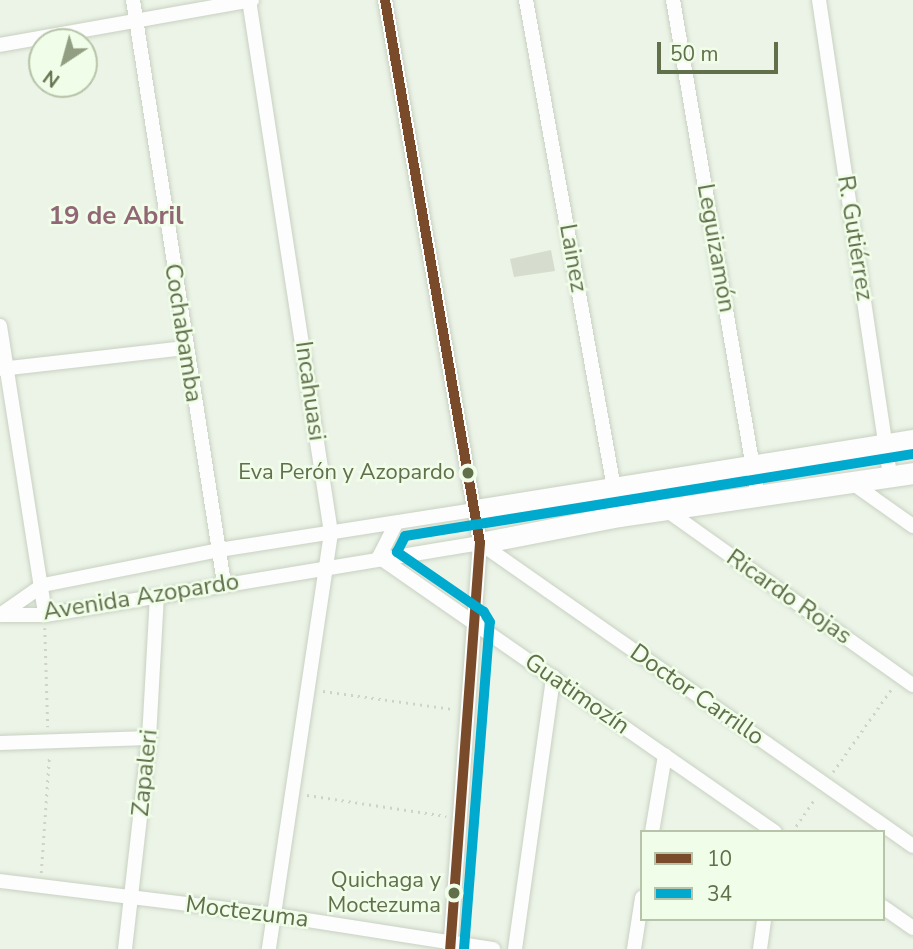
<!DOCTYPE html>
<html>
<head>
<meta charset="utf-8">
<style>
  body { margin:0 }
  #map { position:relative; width:913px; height:949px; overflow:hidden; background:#ecf4e8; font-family:"Nunito Sans",sans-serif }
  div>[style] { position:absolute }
  .building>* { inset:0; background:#d6ddce }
  .path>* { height:2.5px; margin-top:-1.25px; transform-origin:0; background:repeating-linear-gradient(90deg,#cfd3c7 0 2px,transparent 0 7px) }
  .roads { filter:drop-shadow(0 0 2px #c8d1c1) drop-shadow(0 0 2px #c8d1c1) }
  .street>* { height:14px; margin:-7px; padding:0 7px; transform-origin:7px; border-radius:7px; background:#fcfdfc }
  .secondary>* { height:21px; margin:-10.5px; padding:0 10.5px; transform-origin:10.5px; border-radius:10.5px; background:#fcfdfc }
  .bus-1>* { height:10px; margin:-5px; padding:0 5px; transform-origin:5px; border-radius:5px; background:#7a4b2a }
  .bus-2>* { height:10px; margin:-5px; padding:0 5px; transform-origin:5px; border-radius:5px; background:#00a9ce }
  .dots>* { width:19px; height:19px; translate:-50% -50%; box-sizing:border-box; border:4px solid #f0fde8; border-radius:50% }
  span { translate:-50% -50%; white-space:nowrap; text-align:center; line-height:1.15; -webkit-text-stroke:5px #f0fde8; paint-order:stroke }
  .bus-label { font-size:22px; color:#626f4b }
  .right { translate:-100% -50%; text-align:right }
  .street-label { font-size:24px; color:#626f4b }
  .neighbourhood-label { font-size:26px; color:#926775; font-weight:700 }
  .legend { position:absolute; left:640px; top:830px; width:245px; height:91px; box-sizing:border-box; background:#f0fde8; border:2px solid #b7c4a9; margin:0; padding:9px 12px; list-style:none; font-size:21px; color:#626f4b }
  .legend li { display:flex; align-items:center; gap:14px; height:35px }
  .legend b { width:35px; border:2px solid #b7c4a9 }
  .north { position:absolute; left:28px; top:28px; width:70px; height:70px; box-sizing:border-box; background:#f0fde8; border:2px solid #b7c4a9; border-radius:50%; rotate:216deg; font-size:19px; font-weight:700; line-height:28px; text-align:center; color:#626f4b }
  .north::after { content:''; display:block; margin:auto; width:24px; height:32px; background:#929e82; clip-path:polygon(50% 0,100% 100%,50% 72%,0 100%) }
  .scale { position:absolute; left:657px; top:42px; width:121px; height:32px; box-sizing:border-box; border:4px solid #626f4b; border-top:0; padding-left:9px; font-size:21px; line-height:24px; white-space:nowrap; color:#626f4b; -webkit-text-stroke:5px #f0fde8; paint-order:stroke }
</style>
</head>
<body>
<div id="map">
  <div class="building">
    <div style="clip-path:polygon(551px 250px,555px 271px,514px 277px,510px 259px)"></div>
  </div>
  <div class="path">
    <div style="left:45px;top:628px;width:99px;rotate:88.3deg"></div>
    <div style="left:323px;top:691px;width:130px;rotate:7.9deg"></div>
    <div style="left:833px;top:772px;width:103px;rotate:-54.9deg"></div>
    <div style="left:307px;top:795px;width:141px;rotate:8.6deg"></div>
    <div style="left:792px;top:832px;width:42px;rotate:-55.6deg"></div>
    <div style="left:41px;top:873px;width:115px;rotate:-86deg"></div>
  </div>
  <div class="roads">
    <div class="street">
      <div style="left:133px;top:0;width:590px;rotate:81.13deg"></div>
      <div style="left:249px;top:0;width:539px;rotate:81.25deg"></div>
      <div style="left:331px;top:533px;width:421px;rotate:98.5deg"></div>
      <div style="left:385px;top:0;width:551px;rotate:80.08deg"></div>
      <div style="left:480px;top:543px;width:407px;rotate:94.2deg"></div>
      <div style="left:526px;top:0;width:524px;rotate:79.78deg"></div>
      <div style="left:673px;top:0;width:504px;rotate:80.29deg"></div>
      <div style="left:819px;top:0;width:481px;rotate:81.5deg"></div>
      <div style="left:0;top:45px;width:256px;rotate:-10.1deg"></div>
      <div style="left:0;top:326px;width:292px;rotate:81.1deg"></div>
      <div style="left:1px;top:369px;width:185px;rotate:-6.5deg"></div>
      <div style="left:851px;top:482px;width:76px;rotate:35.4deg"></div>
      <div style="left:665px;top:509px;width:304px;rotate:35.4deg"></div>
      <div style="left:480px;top:543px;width:528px;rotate:34.98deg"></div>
      <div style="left:379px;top:557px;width:482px;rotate:34.8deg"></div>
      <div style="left:379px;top:557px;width:38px;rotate:-63deg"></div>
      <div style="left:0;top:615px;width:52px;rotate:-34.9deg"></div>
      <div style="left:43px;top:585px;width:179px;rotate:-11.2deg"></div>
      <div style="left:219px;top:550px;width:259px;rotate:-8.9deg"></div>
      <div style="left:1px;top:615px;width:44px"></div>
      <div style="left:45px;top:615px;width:441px;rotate:-9.4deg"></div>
      <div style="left:0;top:743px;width:149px;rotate:-1.9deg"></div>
      <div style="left:652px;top:832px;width:78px;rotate:-80.4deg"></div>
      <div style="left:0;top:881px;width:277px;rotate:7deg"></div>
      <div style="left:275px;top:915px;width:221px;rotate:8.9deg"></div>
      <div style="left:883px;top:907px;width:37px;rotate:35deg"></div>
      <div style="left:125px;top:949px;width:212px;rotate:-83.5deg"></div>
      <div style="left:149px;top:738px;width:142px;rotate:-86.8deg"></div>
      <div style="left:515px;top:949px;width:275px;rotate:-82deg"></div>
      <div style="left:634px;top:949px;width:52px;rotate:-81.1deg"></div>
      <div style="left:760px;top:949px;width:30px;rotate:-82deg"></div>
    </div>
    <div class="secondary">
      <div style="left:475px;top:510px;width:444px;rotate:-9.1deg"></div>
      <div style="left:480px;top:543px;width:142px;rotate:-11deg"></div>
      <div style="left:619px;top:516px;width:297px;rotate:-8.3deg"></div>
    </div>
  </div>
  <div class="bus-1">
    <div style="left:385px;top:0;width:551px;rotate:80.08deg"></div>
    <div style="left:480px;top:543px;width:407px;rotate:94.2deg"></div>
  </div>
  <div class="bus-2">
    <div style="left:464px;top:949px;width:328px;rotate:-85.5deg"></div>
    <div style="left:490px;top:622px;width:12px;rotate:-121deg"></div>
    <div style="left:484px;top:612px;width:106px;rotate:-145.4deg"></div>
    <div style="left:397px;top:552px;width:18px;rotate:-63deg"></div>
    <div style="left:405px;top:536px;width:515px;rotate:-9.17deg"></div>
  </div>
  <div class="dots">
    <div style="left:468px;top:473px;background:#626f4b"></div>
    <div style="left:454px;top:893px;background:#626f4b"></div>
  </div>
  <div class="bus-label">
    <span class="right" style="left:455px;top:473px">Eva Perón y Azopardo</span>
    <span class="right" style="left:441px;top:893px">Quichaga y<br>Moctezuma</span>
  </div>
  <div class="street-label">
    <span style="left:855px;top:238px;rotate:81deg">R. Gutiérrez</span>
    <span style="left:716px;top:248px;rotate:80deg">Leguizamón</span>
    <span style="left:573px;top:258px;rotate:80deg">Lainez</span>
    <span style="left:183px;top:333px;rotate:81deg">Cochabamba</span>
    <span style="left:310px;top:391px;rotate:82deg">Incahuasi</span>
    <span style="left:141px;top:597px;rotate:-9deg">Avenida Azopardo</span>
    <span style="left:789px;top:597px;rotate:35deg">Ricardo Rojas</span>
    <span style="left:577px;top:694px;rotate:35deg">Guatimozín</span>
    <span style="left:697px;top:695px;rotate:35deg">Doctor Carrillo</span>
    <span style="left:145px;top:773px;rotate:-84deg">Zapaleri</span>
    <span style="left:247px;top:912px;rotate:7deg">Moctezuma</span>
  </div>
  <div class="neighbourhood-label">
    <span style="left:116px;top:216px">19 de Abril</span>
  </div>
  <ul class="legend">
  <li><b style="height:9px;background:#7a4b2a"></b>10</li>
  <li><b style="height:9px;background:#00a9ce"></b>34</li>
  </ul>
  <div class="north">N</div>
  <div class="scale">50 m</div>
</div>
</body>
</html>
